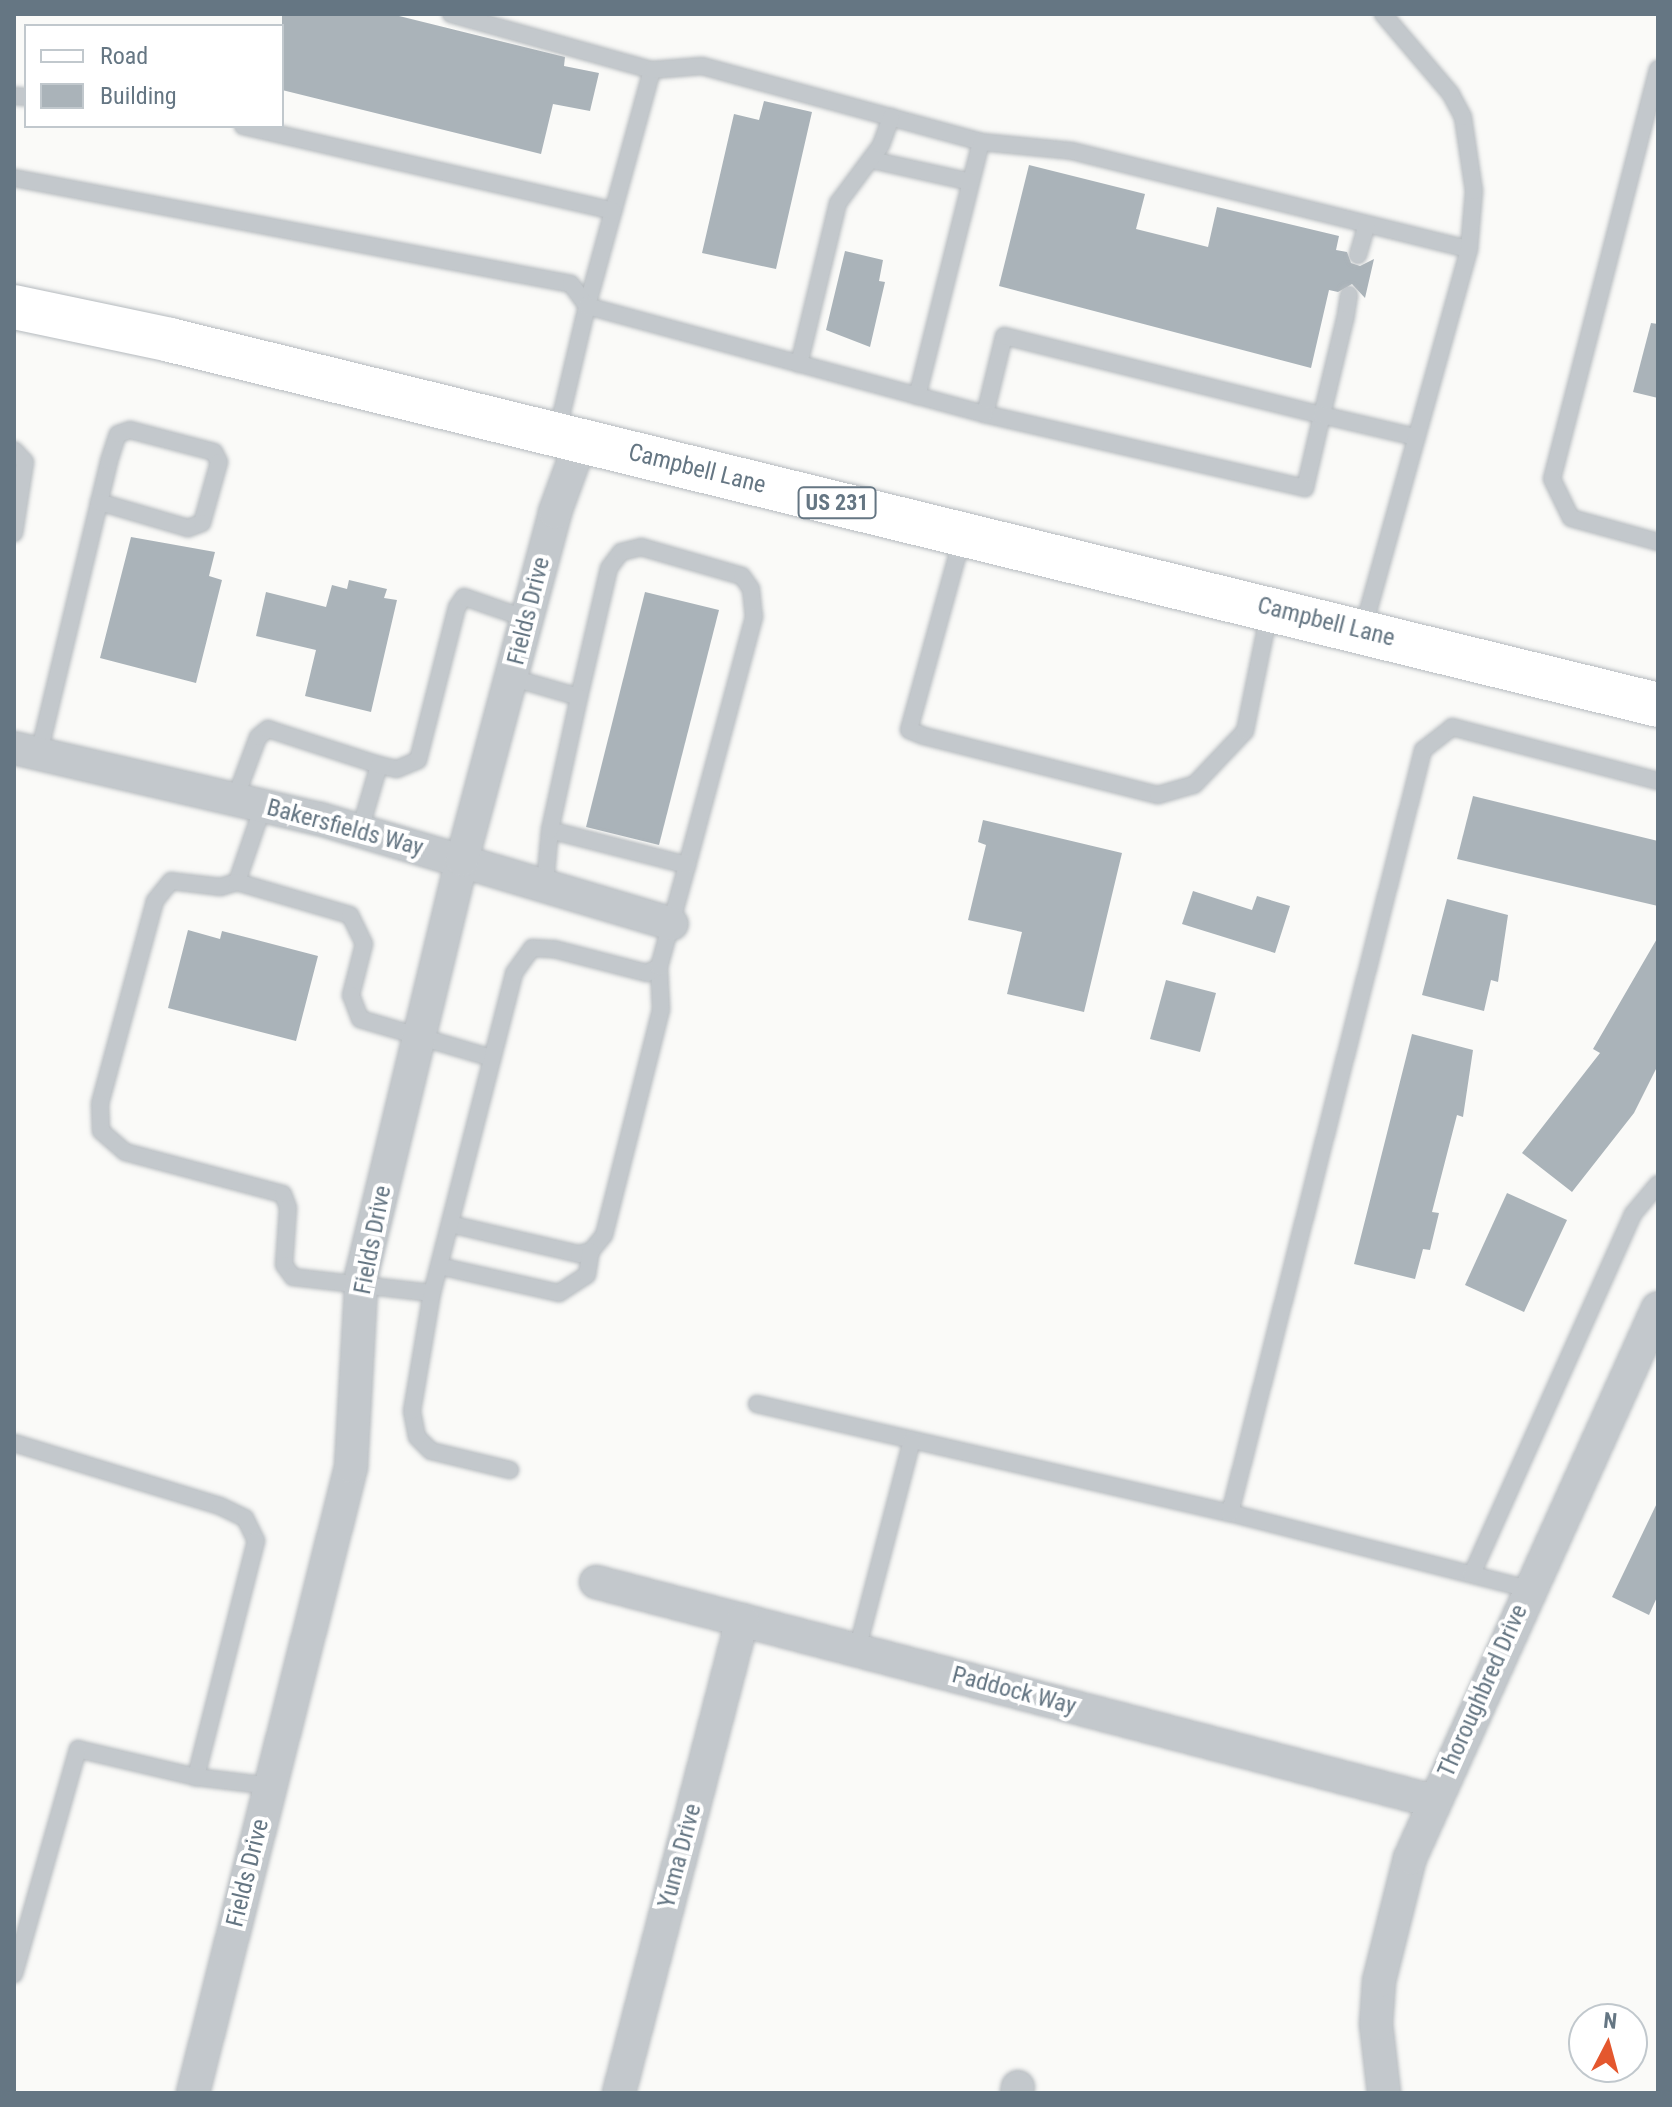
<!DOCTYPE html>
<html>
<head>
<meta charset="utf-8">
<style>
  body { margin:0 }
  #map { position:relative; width:1672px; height:2107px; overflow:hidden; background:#fafaf8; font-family:"Roboto Condensed",sans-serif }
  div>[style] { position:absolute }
  .building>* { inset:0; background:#aab3b9 }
  .roads { filter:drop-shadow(0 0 2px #b5babe) drop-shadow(0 0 2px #b5babe) }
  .lane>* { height:16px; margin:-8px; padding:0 8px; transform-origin:8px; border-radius:8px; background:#c3c8cc }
  .street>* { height:32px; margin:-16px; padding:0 16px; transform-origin:16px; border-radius:16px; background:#c3c8cc }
  .primary>* { height:44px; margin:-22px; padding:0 22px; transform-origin:22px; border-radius:22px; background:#fff }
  span { translate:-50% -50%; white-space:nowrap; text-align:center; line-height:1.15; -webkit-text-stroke:8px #fff; paint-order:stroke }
  .shield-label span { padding:2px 6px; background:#fff; border:2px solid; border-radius:6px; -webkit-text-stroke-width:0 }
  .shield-label { font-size:22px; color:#657683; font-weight:700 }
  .street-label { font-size:24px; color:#657683 }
  .frame { position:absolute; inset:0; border:16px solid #657683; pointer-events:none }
  .legend { position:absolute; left:24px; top:24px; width:260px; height:104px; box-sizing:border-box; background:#fff; border:2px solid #c1c8cd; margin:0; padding:10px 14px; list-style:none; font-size:24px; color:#657683 }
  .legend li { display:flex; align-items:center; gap:16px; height:40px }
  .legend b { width:40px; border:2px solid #c1c8cd }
  .north { position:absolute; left:1568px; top:2003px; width:80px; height:80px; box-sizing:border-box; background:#fff; border:2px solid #c1c8cd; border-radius:50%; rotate:6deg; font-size:22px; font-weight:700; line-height:32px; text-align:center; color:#657683 }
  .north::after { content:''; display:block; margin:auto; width:28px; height:36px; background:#e4572e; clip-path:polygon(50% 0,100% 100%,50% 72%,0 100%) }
</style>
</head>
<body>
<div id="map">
  <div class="building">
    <div style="clip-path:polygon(282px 14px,391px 14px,565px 57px,564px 66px,599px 73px,590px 111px,553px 104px,541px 154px,282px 90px)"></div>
    <div style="clip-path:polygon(764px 101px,812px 112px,776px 269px,702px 253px,734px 114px,759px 120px)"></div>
    <div style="clip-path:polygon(1029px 165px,1145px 194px,1136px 229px,1208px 247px,1217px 207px,1339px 236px,1336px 250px,1347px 252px,1351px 263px,1360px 266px,1374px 259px,1365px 298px,1352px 284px,1338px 292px,1329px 290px,1311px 368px,999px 286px)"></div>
    <div style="clip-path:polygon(845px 251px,883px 260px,879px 281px,885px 282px,870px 347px,826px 330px)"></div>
    <div style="clip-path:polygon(1651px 323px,1658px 324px,1658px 398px,1633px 392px)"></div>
    <div style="clip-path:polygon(131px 537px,215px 552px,209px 576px,222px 580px,196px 683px,100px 658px)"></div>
    <div style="clip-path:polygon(349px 580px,387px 589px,384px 598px,397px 600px,371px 712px,305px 696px,316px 650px,256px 636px,266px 592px,326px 607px,332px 585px,347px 589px)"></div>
    <div style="clip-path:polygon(645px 592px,719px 610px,659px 845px,586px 827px)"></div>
    <div style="clip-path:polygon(1473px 796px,1658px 841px,1658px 906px,1457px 859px)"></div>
    <div style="clip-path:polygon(983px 820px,1122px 853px,1084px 1012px,1007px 994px,1022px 932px,968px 920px,986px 845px,978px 842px)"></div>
    <div style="clip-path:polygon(1193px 891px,1252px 910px,1257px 896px,1290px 906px,1275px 953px,1182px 924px)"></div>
    <div style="clip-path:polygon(1447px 899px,1508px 915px,1498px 982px,1491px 980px,1484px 1011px,1422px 995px)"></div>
    <div style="clip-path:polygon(188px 930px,220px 939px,222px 931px,318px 956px,296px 1041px,168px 1008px)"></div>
    <div style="clip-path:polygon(1658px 937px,1658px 1065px,1634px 1113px,1572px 1192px,1522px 1153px,1600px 1053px,1593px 1049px)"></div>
    <div style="clip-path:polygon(1166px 980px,1216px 993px,1200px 1052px,1150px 1039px)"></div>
    <div style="clip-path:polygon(1412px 1034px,1473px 1050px,1463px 1117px,1457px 1115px,1432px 1212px,1439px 1213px,1430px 1250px,1423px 1249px,1415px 1279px,1354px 1264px)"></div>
    <div style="clip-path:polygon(1507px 1193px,1567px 1220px,1524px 1312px,1465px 1285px)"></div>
    <div style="clip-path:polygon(1658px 1501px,1658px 1595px,1649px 1615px,1612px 1597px)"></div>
  </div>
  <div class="roads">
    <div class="lane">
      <div style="left:451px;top:14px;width:209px;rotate:15.6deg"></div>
      <div style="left:652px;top:70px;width:245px;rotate:105.4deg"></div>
      <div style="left:1658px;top:69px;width:423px;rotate:104.5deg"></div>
      <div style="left:1552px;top:479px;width:43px;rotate:64deg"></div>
      <div style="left:1571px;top:518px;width:90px;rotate:15.4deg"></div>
      <div style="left:652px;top:70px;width:50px;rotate:-4.6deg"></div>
      <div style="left:702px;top:66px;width:289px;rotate:15.2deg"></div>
      <div style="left:981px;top:142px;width:262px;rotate:104.1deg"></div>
      <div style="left:14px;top:96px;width:12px;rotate:5deg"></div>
      <div style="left:243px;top:126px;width:380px;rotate:12.9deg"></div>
      <div style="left:981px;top:142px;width:91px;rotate:5.6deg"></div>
      <div style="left:1072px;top:151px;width:409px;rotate:13.9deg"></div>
      <div style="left:872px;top:160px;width:101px;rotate:12.5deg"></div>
      <div style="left:14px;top:178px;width:567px;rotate:10.77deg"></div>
      <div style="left:571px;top:284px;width:27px;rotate:54deg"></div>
      <div style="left:1358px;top:255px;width:32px;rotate:-74deg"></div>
      <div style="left:1349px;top:295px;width:24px;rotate:99deg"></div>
      <div style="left:1345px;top:319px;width:99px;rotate:103.5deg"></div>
      <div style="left:1322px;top:415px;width:75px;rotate:103.1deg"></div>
      <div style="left:1305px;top:488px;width:328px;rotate:-167deg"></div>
      <div style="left:985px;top:414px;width:80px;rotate:-76.3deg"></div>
      <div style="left:1004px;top:336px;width:328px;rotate:14deg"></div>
      <div style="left:1322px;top:415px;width:97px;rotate:13.2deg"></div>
      <div style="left:799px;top:364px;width:166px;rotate:-76.4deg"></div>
      <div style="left:838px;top:203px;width:72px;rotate:-53.4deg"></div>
      <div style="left:881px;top:145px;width:30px;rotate:-70deg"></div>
      <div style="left:557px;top:433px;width:130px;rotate:-76.7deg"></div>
      <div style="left:587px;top:306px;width:412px;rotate:15.2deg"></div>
      <div style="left:14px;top:450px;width:16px;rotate:47deg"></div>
      <div style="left:25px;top:462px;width:72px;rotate:98.8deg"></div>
      <div style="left:963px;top:535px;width:202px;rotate:105.5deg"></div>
      <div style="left:909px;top:730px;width:16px;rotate:22deg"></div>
      <div style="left:924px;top:736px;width:241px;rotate:14.2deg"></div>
      <div style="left:1158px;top:795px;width:37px;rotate:-16deg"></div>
      <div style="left:1194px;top:785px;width:74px;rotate:-46.6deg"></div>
      <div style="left:1245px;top:731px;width:120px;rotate:-78.5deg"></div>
      <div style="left:1363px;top:629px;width:395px;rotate:-74.4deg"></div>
      <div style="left:1469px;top:249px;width:58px;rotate:-85.1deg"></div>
      <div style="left:1474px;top:191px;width:75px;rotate:-98.5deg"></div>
      <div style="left:1463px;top:117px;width:26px;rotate:-118deg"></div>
      <div style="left:1451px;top:94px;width:105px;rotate:-130.4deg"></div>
      <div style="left:579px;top:697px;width:132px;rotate:-76.9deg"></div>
      <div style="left:609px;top:568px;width:20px;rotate:-53deg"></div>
      <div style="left:621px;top:552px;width:21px;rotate:-14deg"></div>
      <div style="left:641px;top:547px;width:105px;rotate:16deg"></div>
      <div style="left:742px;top:576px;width:16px;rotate:55deg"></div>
      <div style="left:751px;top:589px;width:28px;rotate:84deg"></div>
      <div style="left:754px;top:617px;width:257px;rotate:105.1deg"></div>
      <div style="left:39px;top:753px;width:300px;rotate:-76.5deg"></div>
      <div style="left:109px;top:461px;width:28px;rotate:-72deg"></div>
      <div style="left:118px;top:434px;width:13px;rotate:-18deg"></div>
      <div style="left:130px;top:430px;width:87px;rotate:14.7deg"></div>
      <div style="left:214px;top:452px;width:11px;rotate:63deg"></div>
      <div style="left:219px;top:462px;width:63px;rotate:105.6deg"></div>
      <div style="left:202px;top:523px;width:15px;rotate:160deg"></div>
      <div style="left:188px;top:528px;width:93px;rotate:-163.7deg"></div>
      <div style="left:235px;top:799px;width:66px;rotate:-69.6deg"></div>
      <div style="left:258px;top:737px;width:13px;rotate:-39deg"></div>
      <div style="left:268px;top:729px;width:117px;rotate:18deg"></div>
      <div style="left:263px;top:806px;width:80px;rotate:108.9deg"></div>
      <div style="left:237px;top:882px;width:17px;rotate:163deg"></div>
      <div style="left:221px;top:887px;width:50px;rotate:-173.2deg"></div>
      <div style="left:171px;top:881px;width:26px;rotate:129deg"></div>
      <div style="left:155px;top:901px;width:210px;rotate:105.2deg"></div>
      <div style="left:100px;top:1104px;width:27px;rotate:88deg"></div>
      <div style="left:101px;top:1131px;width:32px;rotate:41deg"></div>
      <div style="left:125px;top:1152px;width:163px;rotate:14.9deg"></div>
      <div style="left:283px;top:1194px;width:15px;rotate:70deg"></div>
      <div style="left:288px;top:1208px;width:57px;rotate:94deg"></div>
      <div style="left:284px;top:1265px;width:15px;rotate:53deg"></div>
      <div style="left:293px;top:1277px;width:140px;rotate:6.6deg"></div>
      <div style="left:360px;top:830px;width:68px;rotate:-73.7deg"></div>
      <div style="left:379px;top:765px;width:18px;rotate:13deg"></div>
      <div style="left:397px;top:769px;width:23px;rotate:-23deg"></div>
      <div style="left:418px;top:760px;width:158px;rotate:-75.7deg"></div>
      <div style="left:457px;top:607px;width:12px;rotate:-55deg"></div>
      <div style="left:464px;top:597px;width:67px;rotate:19.2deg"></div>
      <div style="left:237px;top:882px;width:118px;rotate:16.3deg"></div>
      <div style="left:350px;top:915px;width:32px;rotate:64deg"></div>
      <div style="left:364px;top:944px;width:53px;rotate:104.3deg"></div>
      <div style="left:351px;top:995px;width:26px;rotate:69deg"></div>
      <div style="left:360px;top:1019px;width:138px;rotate:16.5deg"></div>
      <div style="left:545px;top:883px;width:53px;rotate:-84.6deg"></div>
      <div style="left:450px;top:1224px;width:132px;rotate:13.1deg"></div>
      <div style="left:579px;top:1254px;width:12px;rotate:-14deg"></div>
      <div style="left:591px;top:1251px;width:21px;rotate:-51deg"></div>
      <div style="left:604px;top:1235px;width:233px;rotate:-75.8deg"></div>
      <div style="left:661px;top:1009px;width:42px;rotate:-92.7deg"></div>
      <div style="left:439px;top:1266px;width:123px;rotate:12.7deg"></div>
      <div style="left:559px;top:1293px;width:33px;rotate:-33deg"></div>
      <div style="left:587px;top:1275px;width:24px;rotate:-81deg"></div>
      <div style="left:757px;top:1404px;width:485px;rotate:13deg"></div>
      <div style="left:1230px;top:1513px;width:309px;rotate:14.3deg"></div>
      <div style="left:14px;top:1443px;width:215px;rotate:17deg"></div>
      <div style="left:220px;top:1506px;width:28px;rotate:26deg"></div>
      <div style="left:245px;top:1518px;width:25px;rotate:64deg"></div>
      <div style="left:256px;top:1541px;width:244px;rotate:104.3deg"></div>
      <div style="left:196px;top:1777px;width:121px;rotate:-166.7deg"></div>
      <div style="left:78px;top:1749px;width:234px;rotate:105.9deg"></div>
      <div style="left:510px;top:1470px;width:81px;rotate:-166.5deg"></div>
      <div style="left:431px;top:1451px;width:20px;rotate:-135deg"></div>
      <div style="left:417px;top:1437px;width:26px;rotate:-101deg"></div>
      <div style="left:412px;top:1411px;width:120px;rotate:-80.4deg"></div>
      <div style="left:432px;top:1293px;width:330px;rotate:-75.6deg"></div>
      <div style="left:514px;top:973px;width:31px;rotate:-54deg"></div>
      <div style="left:532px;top:948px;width:22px;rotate:3deg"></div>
      <div style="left:554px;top:949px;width:96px;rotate:14.5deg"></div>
      <div style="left:647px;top:973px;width:13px;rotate:-27deg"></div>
      <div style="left:659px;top:967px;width:106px;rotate:-74.6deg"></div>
      <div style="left:687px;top:865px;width:141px;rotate:-165.7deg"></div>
      <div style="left:550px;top:830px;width:136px;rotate:-77.7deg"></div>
      <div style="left:579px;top:697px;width:69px;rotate:-163.9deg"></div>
      <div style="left:1230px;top:1513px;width:787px;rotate:-75.8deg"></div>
      <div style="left:1423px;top:750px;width:37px;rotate:-38deg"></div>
      <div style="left:1452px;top:727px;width:213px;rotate:14.7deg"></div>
      <div style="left:1472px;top:1574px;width:394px;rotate:-65.9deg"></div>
      <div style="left:1633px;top:1214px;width:39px;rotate:-50deg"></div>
      <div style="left:857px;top:1650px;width:217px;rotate:-75.3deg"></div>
      <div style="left:196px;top:1777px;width:75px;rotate:6.9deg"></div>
    </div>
    <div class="street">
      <div style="left:14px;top:748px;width:314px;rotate:13.1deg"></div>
      <div style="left:320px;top:819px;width:367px;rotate:16.6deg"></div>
      <div style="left:596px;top:1582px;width:865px;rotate:14.66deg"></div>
      <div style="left:193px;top:2093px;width:646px;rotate:-75.83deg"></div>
      <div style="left:351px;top:1467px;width:194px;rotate:-86.8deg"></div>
      <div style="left:362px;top:1273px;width:425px;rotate:-76.4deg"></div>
      <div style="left:462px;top:860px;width:360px;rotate:-75deg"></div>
      <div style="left:555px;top:512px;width:76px;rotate:-69.9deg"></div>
      <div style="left:619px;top:2093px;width:489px;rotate:-75.4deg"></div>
      <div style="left:1017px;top:2093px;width:6px;rotate:-81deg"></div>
      <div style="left:1384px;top:2093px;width:69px;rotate:-96.6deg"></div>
      <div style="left:1376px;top:2024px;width:43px;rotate:-86deg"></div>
      <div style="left:1379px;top:1981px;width:127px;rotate:-75.9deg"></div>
      <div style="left:1410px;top:1858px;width:603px;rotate:-65.73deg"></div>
    </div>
    <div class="primary">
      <div style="left:14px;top:307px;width:159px;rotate:11.9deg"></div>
      <div style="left:170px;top:340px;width:1532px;rotate:13.78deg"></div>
    </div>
  </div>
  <div class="shield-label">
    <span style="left:837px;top:503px">US 231</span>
  </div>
  <div class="street-label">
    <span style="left:697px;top:469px;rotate:14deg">Campbell Lane</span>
    <span style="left:529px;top:611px;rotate:-76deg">Fields Drive</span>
    <span style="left:1326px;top:622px;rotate:14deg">Campbell Lane</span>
    <span style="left:345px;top:828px;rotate:15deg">Bakersfields Way</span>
    <span style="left:373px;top:1240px;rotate:-79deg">Fields Drive</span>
    <span style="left:1014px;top:1691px;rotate:15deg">Paddock Way</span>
    <span style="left:1483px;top:1691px;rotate:-66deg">Thoroughbred Drive</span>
    <span style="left:680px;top:1856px;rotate:-75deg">Yuma Drive</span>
    <span style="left:248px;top:1873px;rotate:-76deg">Fields Drive</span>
  </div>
  <div class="frame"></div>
  <ul class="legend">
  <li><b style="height:10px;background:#fff"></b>Road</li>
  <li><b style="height:22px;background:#aab3b9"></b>Building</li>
  </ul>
  <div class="north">N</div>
</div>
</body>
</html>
